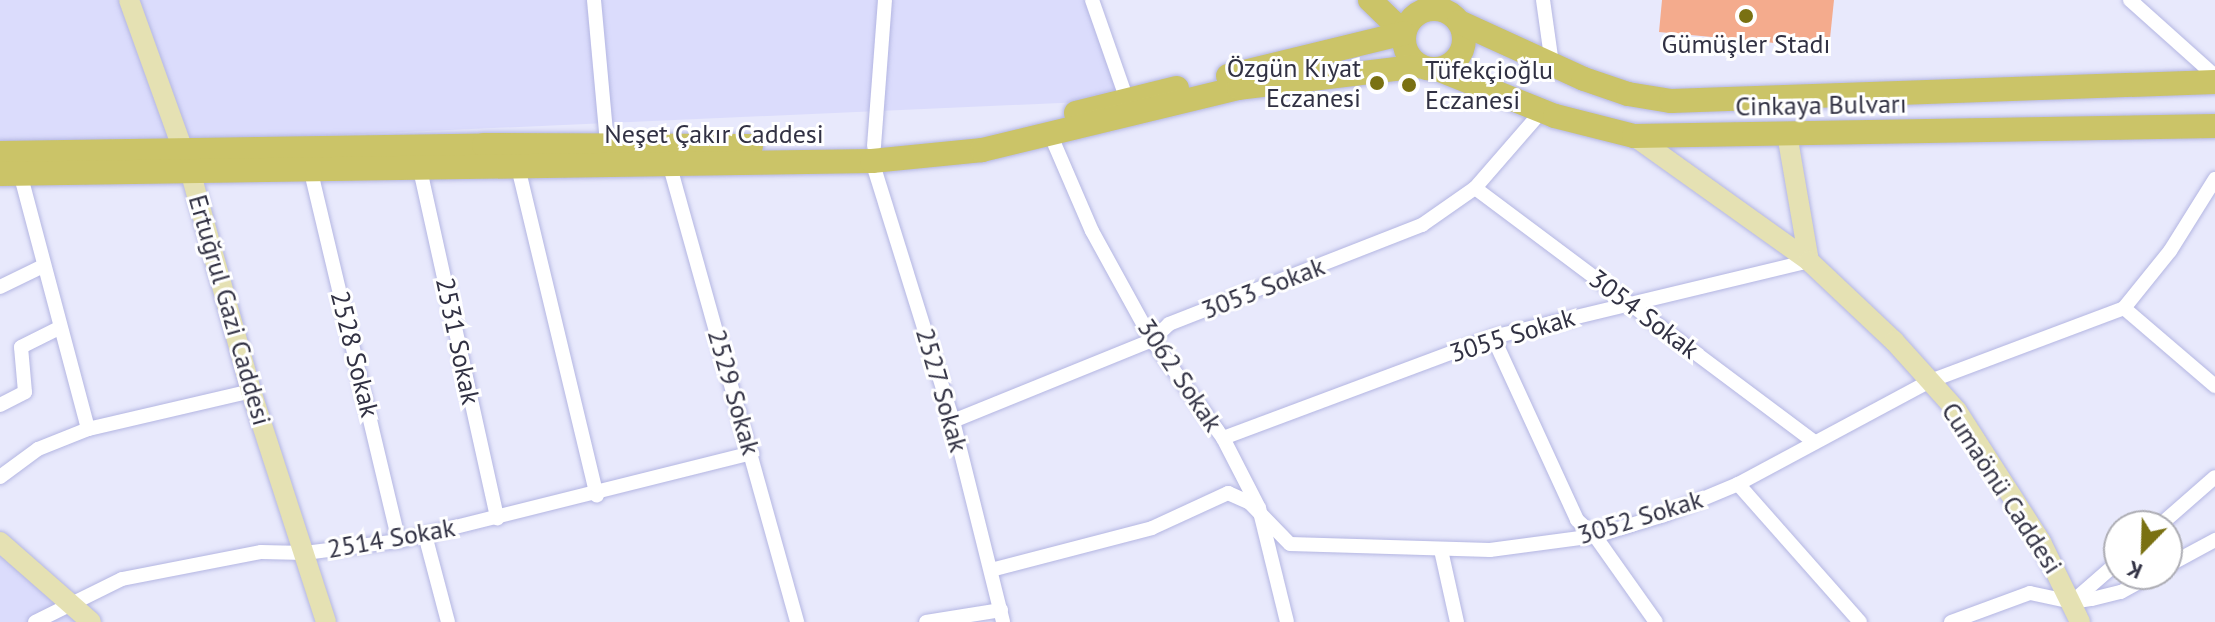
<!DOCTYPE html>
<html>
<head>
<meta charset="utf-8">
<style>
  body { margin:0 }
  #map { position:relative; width:2215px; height:622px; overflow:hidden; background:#e8e9fc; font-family:"PT Sans",sans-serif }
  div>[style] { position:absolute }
  .built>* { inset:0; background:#dbdcfc }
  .green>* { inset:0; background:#f4ab8d }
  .roads { filter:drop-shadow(0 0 2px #b4b6e2) drop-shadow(0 0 2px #b4b6e2) }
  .street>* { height:14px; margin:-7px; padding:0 7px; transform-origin:7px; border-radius:7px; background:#fff }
  .secondary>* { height:20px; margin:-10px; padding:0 10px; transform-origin:10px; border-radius:10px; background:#e5e1b3 }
  .primary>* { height:24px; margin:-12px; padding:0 12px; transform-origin:12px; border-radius:12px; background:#cbc468 }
  .primary>.ring { margin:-12px; padding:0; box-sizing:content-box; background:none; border:24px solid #cbc468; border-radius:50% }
  .dots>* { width:22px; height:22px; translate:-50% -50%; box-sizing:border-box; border:4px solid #fff; border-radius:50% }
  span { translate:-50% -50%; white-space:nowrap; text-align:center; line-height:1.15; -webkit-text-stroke:6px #fff; paint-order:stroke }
  .poi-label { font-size:26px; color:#313143 }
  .right { translate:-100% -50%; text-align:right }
  .left { translate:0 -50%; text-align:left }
  .street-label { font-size:26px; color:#313143 }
  .north { position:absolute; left:2103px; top:510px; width:80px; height:80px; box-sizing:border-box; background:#fff; border:2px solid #adadb4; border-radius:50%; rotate:203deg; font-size:22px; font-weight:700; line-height:32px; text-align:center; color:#313143 }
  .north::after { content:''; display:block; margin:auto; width:28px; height:36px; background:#7a7112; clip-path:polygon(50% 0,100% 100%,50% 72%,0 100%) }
</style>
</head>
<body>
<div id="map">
  <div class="built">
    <div style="clip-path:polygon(0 0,1099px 0,1127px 100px,0 150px)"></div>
    <div style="clip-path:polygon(0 533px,89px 622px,0 622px)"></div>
  </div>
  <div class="green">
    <div style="clip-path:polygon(1662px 0,1834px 0,1829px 48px,1659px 32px)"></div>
  </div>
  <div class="roads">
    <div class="street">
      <div style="left:594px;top:0;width:145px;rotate:84.8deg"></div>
      <div style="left:1092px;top:0;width:106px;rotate:70.7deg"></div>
      <div style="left:1543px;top:0;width:65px;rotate:82deg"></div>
      <div style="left:2130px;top:0;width:114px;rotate:41.8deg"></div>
      <div style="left:1051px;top:136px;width:103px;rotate:66.7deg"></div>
      <div style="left:1092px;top:231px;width:124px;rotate:61.2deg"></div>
      <div style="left:1152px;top:340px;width:121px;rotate:54.1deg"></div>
      <div style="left:1223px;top:438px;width:79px;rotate:62.8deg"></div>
      <div style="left:1259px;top:508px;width:117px;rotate:76.2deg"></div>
      <div style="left:874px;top:146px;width:146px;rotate:-85.7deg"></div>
      <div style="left:872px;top:161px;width:272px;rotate:72.7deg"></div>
      <div style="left:953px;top:421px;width:207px;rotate:76deg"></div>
      <div style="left:517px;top:163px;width:342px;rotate:76.5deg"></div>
      <div style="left:669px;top:163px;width:477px;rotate:74.4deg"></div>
      <div style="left:419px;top:165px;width:362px;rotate:77.5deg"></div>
      <div style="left:310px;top:168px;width:383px;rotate:76.6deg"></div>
      <div style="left:20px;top:173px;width:265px;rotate:75.1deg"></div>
      <div style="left:1475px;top:188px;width:422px;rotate:36.8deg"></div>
      <div style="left:0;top:287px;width:48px;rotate:-26deg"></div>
      <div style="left:2124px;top:308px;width:120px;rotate:40.6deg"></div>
      <div style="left:1493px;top:337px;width:201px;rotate:65.3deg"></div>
      <div style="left:1577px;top:520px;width:24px;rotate:42deg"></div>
      <div style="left:1595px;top:536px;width:105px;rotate:54.7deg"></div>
      <div style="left:0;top:405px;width:28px;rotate:-27deg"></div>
      <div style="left:25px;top:392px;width:45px;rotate:-95.1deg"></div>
      <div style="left:21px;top:347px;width:42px;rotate:-26.6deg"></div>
      <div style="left:953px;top:421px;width:215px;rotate:-22.1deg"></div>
      <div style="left:1152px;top:340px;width:23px;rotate:-43deg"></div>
      <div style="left:1169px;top:324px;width:272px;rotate:-21.4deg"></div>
      <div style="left:1422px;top:225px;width:65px;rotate:-34.9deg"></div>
      <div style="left:1475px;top:188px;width:102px;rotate:-49deg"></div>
      <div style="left:1223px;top:438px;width:288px;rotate:-20.5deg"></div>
      <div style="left:1493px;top:337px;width:325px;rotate:-13.5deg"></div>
      <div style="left:0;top:477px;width:47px;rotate:-36.4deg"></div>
      <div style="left:38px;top:449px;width:54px;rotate:-21.8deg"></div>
      <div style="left:88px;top:429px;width:167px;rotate:-13.1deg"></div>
      <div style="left:1738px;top:484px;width:184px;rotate:48.5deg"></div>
      <div style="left:2159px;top:526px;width:74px;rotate:-41.2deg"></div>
      <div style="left:425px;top:535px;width:90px;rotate:75.2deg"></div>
      <div style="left:1441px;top:550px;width:74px;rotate:77.5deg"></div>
      <div style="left:2167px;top:566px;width:55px;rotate:-28.4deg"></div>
      <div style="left:991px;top:570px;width:166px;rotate:-14.6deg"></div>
      <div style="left:1152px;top:528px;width:84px;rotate:-24.7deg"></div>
      <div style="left:1228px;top:493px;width:24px;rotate:24deg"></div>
      <div style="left:1250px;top:503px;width:57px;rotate:45.7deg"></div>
      <div style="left:1290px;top:544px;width:200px;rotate:1.7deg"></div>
      <div style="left:1490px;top:550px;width:106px;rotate:-7.6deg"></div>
      <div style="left:1595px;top:536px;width:72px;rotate:-16.9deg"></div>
      <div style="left:1664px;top:515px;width:80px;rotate:-22.7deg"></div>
      <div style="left:1738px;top:484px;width:218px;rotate:-28.2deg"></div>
      <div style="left:1930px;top:381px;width:207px;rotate:-20.6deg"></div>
      <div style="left:2124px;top:308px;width:73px;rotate:-51.1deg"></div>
      <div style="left:2170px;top:251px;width:85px;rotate:-58deg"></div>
      <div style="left:2072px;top:602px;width:62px;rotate:-41.1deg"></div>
      <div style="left:35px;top:622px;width:97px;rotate:-26.3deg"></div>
      <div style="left:122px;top:579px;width:142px;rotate:-11deg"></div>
      <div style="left:261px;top:552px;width:44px;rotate:1.3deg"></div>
      <div style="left:305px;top:553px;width:95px;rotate:-7.3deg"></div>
      <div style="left:399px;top:541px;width:364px;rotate:-14deg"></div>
      <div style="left:926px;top:622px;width:76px;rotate:-9.1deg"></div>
      <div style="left:1951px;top:622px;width:84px;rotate:-20.2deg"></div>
      <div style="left:2030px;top:593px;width:43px;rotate:12.1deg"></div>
      <div style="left:2072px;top:602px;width:20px;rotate:-9deg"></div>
      <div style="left:2092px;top:599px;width:30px;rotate:-14deg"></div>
      <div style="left:2121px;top:592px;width:37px;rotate:-29deg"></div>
    </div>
    <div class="secondary">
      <div style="left:129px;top:0;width:177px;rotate:70.2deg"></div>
      <div style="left:189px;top:167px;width:232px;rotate:74.5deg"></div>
      <div style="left:251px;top:391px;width:243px;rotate:72deg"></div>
      <div style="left:1787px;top:134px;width:129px;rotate:80.2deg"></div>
      <div style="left:1634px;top:136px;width:215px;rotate:35.5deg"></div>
      <div style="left:1809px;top:261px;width:117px;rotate:43.3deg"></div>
      <div style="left:1894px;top:341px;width:94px;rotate:48deg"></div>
      <div style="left:1957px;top:411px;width:156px;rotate:57.3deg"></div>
      <div style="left:2041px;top:542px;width:89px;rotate:64deg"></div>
      <div style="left:0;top:542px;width:121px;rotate:41.3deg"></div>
    </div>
    <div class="primary">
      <div style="left:1370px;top:0;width:47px;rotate:44.1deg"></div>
      <div class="ring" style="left:1404px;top:9px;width:36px;height:36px"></div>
      <div style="left:1459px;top:22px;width:137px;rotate:24.5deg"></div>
      <div style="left:1584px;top:79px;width:46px;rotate:18.8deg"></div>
      <div style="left:1628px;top:94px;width:44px;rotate:9.2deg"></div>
      <div style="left:1671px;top:101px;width:544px;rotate:-2deg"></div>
      <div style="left:1440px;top:70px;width:124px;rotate:21.8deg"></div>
      <div style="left:1555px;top:116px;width:81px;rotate:14.2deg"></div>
      <div style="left:1634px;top:136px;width:581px;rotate:-0.99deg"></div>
      <div style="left:1228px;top:76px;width:181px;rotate:-13.7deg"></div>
      <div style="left:1076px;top:113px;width:104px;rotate:-13.9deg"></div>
      <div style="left:0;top:153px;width:484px;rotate:-0.9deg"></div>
      <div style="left:484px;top:145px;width:267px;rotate:0.2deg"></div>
      <div style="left:0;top:174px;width:872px;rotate:-0.85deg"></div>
      <div style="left:872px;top:161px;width:111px;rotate:-5.7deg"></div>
      <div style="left:982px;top:150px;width:264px;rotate:-13.6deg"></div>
      <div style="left:1239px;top:88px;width:182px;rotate:-6.9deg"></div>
    </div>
  </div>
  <div class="dots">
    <div style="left:1746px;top:16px;background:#7a7112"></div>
    <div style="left:1377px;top:83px;background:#7a7112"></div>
    <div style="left:1409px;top:85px;background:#7a7112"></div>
  </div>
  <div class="poi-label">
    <span style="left:1746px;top:44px">Gümüşler Stadı</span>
    <span class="right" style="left:1361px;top:83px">Özgün Kıyat<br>Eczanesi</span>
    <span class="left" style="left:1425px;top:85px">Tüfekçioğlu<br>Eczanesi</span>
  </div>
  <div class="street-label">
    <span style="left:1821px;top:105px;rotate:-1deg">Cinkaya Bulvarı</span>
    <span style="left:714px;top:134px">Neşet Çakır Caddesi</span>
    <span style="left:1263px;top:288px;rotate:-21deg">3053 Sokak</span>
    <span style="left:230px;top:310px;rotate:74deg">Ertuğrul Gazi Caddesi</span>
    <span style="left:1644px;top:314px;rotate:37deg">3054 Sokak</span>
    <span style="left:1512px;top:335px;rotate:-17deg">3055 Sokak</span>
    <span style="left:458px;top:341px;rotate:78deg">2531 Sokak</span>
    <span style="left:355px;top:354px;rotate:76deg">2528 Sokak</span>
    <span style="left:1180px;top:375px;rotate:56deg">3062 Sokak</span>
    <span style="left:942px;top:390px;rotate:74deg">2527 Sokak</span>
    <span style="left:734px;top:392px;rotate:74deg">2529 Sokak</span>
    <span style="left:2002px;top:488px;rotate:57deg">Cumaönü Caddesi</span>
    <span style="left:1640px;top:517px;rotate:-17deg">3052 Sokak</span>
    <span style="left:391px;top:538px;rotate:-10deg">2514 Sokak</span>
  </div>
  <div class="north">K</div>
</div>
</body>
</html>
